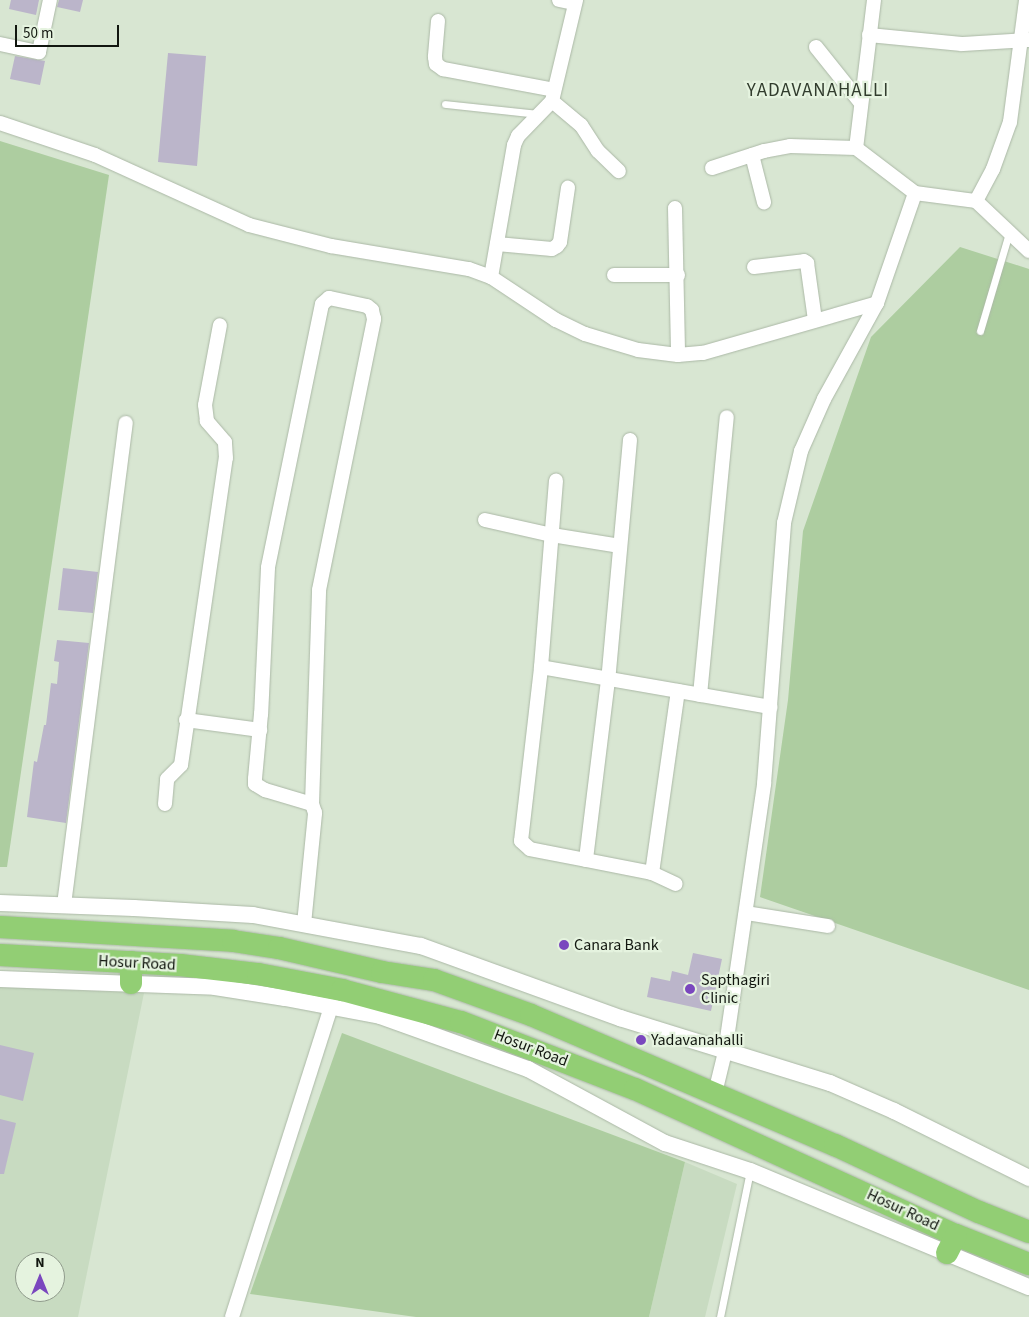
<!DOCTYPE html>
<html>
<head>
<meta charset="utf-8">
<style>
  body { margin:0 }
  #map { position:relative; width:1029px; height:1317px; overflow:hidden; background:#d8e6d2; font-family:"Source Sans 3",sans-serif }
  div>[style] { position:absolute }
  .built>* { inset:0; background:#c8dbc1 }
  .green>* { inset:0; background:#adcda0 }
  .building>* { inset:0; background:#bbb5ca }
  .roads { filter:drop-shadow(0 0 1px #abb8a6) drop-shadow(0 0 1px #abb8a6) }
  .service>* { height:7px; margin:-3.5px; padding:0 3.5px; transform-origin:3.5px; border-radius:3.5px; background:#fff }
  .minor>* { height:14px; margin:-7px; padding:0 7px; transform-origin:7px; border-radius:7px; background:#fff }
  .tertiary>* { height:16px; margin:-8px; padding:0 8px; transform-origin:8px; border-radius:8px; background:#fff }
  .trunk>* { height:22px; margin:-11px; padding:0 11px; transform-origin:11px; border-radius:11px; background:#92ce74 }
  .dots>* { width:14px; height:14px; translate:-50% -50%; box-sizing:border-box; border:2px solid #e5f3df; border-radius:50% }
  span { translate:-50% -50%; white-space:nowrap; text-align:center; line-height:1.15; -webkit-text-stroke:4.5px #e5f3df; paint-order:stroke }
  .poi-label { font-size:16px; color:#11160f }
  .left { translate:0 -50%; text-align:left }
  .street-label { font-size:16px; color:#11160f }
  .quarter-label { font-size:19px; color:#313c2d; letter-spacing:1px }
  .north { position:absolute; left:15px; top:1252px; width:50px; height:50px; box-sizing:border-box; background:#e5f3df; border:1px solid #909b8c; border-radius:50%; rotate:0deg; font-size:14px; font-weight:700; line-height:20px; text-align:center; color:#11160f }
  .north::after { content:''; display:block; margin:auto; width:18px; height:22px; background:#7a47be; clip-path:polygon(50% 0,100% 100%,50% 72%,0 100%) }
  .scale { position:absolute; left:15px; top:25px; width:104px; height:22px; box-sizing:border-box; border:2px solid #11160f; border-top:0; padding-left:6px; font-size:15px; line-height:18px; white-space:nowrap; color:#11160f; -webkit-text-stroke:4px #e5f3df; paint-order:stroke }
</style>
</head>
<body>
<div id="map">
  <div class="built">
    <div style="clip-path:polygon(evenodd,0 987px,144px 993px,78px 1317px,0 1317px,0 987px,25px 1262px,55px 1262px,55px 1292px,25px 1292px,25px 1262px)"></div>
    <div style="clip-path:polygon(685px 1162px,737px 1184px,705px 1317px,649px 1317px)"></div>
  </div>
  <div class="green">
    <div style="clip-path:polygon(0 141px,109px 175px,7px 867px,0 867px)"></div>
    <div style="clip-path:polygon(960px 247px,1029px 269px,1029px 990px,760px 897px,788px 700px,803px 531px,871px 337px)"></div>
    <div style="clip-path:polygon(342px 1033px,685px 1162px,649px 1317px,416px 1317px,250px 1294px)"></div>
  </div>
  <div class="building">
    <div style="clip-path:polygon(11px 0,39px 0,36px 15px,9px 9px)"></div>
    <div style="clip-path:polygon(59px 0,83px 0,80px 12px,57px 7px)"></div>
    <div style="clip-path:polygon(168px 53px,206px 56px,197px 166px,158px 162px)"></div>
    <div style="clip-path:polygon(15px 56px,45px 61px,40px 85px,10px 79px)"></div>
    <div style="clip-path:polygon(63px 568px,98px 572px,93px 613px,58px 610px)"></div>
    <div style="clip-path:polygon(57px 640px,89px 643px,66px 823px,27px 817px,34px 761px,37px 762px,44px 725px,46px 725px,51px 683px,57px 684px,59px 662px,54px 661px)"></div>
    <div style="clip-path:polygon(693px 953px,722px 959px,711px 1011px,647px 997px,651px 977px,670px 981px,672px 971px,688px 975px)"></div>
    <div style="clip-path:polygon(0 1045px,34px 1053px,23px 1101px,0 1095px)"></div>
    <div style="clip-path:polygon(0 1119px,16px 1123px,4px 1174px,0 1174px)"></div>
  </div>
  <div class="roads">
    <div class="service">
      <div style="left:445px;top:104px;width:95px;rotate:6.1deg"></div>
      <div style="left:980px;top:331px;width:102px;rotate:-73.5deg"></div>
      <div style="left:720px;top:1317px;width:149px;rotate:-78.4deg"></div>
    </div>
    <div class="minor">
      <div style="left:559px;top:0;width:16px;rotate:11deg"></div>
      <div style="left:874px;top:0;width:149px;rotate:96.9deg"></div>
      <div style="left:856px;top:148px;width:74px;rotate:37.3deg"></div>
      <div style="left:438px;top:21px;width:36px;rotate:95deg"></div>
      <div style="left:435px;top:57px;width:7px;rotate:82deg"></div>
      <div style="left:436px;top:64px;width:9px;rotate:36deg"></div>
      <div style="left:443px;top:69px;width:113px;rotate:10.7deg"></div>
      <div style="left:869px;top:35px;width:93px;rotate:5.5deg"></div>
      <div style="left:962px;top:44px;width:67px;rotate:-3.4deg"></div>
      <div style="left:0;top:44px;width:40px;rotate:12deg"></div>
      <div style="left:39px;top:52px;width:53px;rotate:-78.1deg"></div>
      <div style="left:816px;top:47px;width:70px;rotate:51.3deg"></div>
      <div style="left:552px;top:101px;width:38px;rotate:40deg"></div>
      <div style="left:581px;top:125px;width:31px;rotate:57deg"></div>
      <div style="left:598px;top:151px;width:29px;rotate:44deg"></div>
      <div style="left:0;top:123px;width:100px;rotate:18.6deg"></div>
      <div style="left:95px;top:155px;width:169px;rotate:24.4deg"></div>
      <div style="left:249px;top:225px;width:85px;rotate:14.4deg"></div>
      <div style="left:331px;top:246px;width:140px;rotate:9.5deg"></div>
      <div style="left:469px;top:269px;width:23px;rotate:20deg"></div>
      <div style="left:491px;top:277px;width:78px;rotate:33.5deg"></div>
      <div style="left:556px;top:320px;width:32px;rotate:26deg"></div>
      <div style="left:585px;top:334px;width:55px;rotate:16.8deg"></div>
      <div style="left:638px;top:350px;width:40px;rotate:7.1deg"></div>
      <div style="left:678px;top:355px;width:25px;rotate:-5deg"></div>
      <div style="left:703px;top:353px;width:181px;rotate:-16deg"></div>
      <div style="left:752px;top:155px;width:49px;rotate:75.7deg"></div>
      <div style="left:712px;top:168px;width:55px;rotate:-18.1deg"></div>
      <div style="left:764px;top:151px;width:26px;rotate:-11deg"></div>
      <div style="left:790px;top:146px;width:66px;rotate:1.7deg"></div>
      <div style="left:976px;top:201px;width:73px;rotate:43.3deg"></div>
      <div style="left:675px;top:208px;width:147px;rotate:88.8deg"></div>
      <div style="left:497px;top:244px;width:55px;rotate:5.2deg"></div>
      <div style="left:552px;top:249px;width:6px;rotate:-31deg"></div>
      <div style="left:557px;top:246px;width:5px;rotate:-53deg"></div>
      <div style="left:560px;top:242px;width:55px;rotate:-81.6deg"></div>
      <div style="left:754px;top:267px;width:50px;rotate:-6.8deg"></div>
      <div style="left:804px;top:261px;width:4px;rotate:34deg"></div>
      <div style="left:807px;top:263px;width:58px;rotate:82deg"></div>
      <div style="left:614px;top:275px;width:64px"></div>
      <div style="left:491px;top:277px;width:134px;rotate:-80.1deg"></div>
      <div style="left:514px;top:145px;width:10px;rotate:-66deg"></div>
      <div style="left:518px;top:136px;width:49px;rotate:-45.8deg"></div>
      <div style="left:552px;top:101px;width:104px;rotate:-76.6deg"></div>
      <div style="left:630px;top:440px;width:241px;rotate:95.2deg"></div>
      <div style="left:608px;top:680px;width:181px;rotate:97deg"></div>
      <div style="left:586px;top:860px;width:67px;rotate:11.1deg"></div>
      <div style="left:652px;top:873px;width:26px;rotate:25deg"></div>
      <div style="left:485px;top:520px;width:69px;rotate:12.6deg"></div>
      <div style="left:552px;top:535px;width:69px;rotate:9.2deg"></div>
      <div style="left:541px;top:667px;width:187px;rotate:-85.4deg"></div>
      <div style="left:700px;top:695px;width:279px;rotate:-84.5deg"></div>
      <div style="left:186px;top:720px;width:75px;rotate:7.7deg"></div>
      <div style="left:165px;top:804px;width:25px;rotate:-85deg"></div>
      <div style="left:167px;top:779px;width:20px;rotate:-45deg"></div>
      <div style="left:181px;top:765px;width:310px;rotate:-81.7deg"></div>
      <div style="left:226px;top:458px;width:16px;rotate:-94deg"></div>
      <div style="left:225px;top:442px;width:28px;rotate:-131deg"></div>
      <div style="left:207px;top:421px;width:16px;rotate:-97deg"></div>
      <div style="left:205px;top:405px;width:81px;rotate:-79.4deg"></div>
      <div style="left:586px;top:860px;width:57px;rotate:-168.9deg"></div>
      <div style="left:530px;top:849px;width:12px;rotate:-138deg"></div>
      <div style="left:521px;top:841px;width:175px;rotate:-83.4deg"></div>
      <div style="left:541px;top:667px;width:233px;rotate:9.9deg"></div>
      <div style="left:652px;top:873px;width:184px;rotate:-81.9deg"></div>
      <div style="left:64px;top:905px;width:486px;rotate:-82.7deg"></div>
      <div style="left:746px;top:913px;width:83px;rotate:9deg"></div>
      <div style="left:304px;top:924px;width:112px;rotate:-84.3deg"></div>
      <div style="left:315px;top:813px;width:9px;rotate:-108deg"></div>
      <div style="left:312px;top:804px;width:214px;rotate:-88.1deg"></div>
      <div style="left:319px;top:590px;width:277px;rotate:-78.5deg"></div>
      <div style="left:374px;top:319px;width:9px;rotate:-103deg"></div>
      <div style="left:372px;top:310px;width:6px;rotate:-141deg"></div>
      <div style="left:367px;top:306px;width:39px;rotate:-168deg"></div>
      <div style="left:329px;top:298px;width:9px;rotate:139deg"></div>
      <div style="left:322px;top:304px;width:269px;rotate:101.6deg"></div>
      <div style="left:268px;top:568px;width:146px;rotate:92.7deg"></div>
      <div style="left:261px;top:714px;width:65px;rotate:95.3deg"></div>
      <div style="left:255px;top:779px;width:5px;rotate:90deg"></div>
      <div style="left:255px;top:784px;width:12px;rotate:31deg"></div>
      <div style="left:265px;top:790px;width:49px;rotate:16.6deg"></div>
      <div style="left:715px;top:1093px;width:42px;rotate:-76.3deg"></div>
      <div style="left:725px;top:1052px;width:271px;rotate:-81.7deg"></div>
      <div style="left:764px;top:784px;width:262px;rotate:-85.6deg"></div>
      <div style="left:784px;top:523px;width:74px;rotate:-76.7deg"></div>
      <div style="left:801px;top:451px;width:57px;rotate:-66.1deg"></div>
      <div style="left:824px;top:399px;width:110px;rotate:-61.1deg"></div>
      <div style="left:877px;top:303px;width:116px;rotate:-70.9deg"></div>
      <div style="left:915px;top:193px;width:62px;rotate:7.5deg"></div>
      <div style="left:976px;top:201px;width:36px;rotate:-62deg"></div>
      <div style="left:993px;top:169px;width:50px;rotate:-70.1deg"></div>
      <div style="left:1010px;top:122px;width:123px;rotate:-82.5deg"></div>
      <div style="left:232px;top:1317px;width:326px;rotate:-72.3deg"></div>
    </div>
    <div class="tertiary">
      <div style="left:0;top:903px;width:134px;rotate:2.1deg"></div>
      <div style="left:134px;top:908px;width:119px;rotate:3.4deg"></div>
      <div style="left:253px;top:915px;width:171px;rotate:10.5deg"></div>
      <div style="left:421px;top:946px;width:212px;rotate:19.9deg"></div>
      <div style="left:620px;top:1018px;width:220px;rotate:17.2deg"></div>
      <div style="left:830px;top:1083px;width:70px;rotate:23.6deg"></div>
      <div style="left:894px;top:1111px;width:151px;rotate:26.4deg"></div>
      <div style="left:0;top:979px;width:215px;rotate:2.1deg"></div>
      <div style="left:215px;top:987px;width:71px;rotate:8.9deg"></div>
      <div style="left:285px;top:998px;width:97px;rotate:10.7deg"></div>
      <div style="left:380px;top:1016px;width:157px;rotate:19.7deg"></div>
      <div style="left:528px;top:1069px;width:156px;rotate:28.4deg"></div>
      <div style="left:665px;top:1143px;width:89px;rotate:18.2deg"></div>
      <div style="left:750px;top:1171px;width:302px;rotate:22.6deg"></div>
    </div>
    <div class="trunk">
      <div style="left:0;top:927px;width:233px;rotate:3.4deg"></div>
      <div style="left:233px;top:941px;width:47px;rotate:8.7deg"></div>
      <div style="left:279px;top:948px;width:106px;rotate:13.1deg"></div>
      <div style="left:382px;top:972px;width:53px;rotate:8.7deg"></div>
      <div style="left:434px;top:980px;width:103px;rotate:19.8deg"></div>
      <div style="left:531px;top:1015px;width:331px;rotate:23.2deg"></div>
      <div style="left:835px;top:1145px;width:159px;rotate:25deg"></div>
      <div style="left:979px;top:1212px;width:54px;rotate:21.8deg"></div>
      <div style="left:0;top:955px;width:180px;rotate:3.2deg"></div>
      <div style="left:180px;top:965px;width:79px;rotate:6.6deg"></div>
      <div style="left:258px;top:974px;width:86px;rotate:10.8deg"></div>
      <div style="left:342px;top:990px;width:123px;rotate:15.1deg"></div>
      <div style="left:461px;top:1022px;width:186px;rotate:21.1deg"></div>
      <div style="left:635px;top:1089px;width:353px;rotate:24.5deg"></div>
      <div style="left:956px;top:1235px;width:79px;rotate:21.7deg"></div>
      <div style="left:131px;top:983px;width:21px;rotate:-90deg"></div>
      <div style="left:947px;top:1253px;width:20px;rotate:-63deg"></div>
    </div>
  </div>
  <div class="dots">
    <div style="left:564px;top:945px;background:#7a47be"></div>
    <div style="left:690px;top:989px;background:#7a47be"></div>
    <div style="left:641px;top:1040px;background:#7a47be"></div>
  </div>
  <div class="poi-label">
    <span class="left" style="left:574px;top:945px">Canara Bank</span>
    <span class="left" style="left:701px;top:989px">Sapthagiri<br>Clinic</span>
    <span class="left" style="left:651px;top:1040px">Yadavanahalli</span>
  </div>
  <div class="street-label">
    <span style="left:137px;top:963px;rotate:3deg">Hosur Road</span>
    <span style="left:531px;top:1048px;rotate:21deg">Hosur Road</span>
    <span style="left:903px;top:1210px;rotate:25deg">Hosur Road</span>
  </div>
  <div class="quarter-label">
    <span style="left:818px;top:91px">YADAVANAHALLI</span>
  </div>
  <div class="north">N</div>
  <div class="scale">50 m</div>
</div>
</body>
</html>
